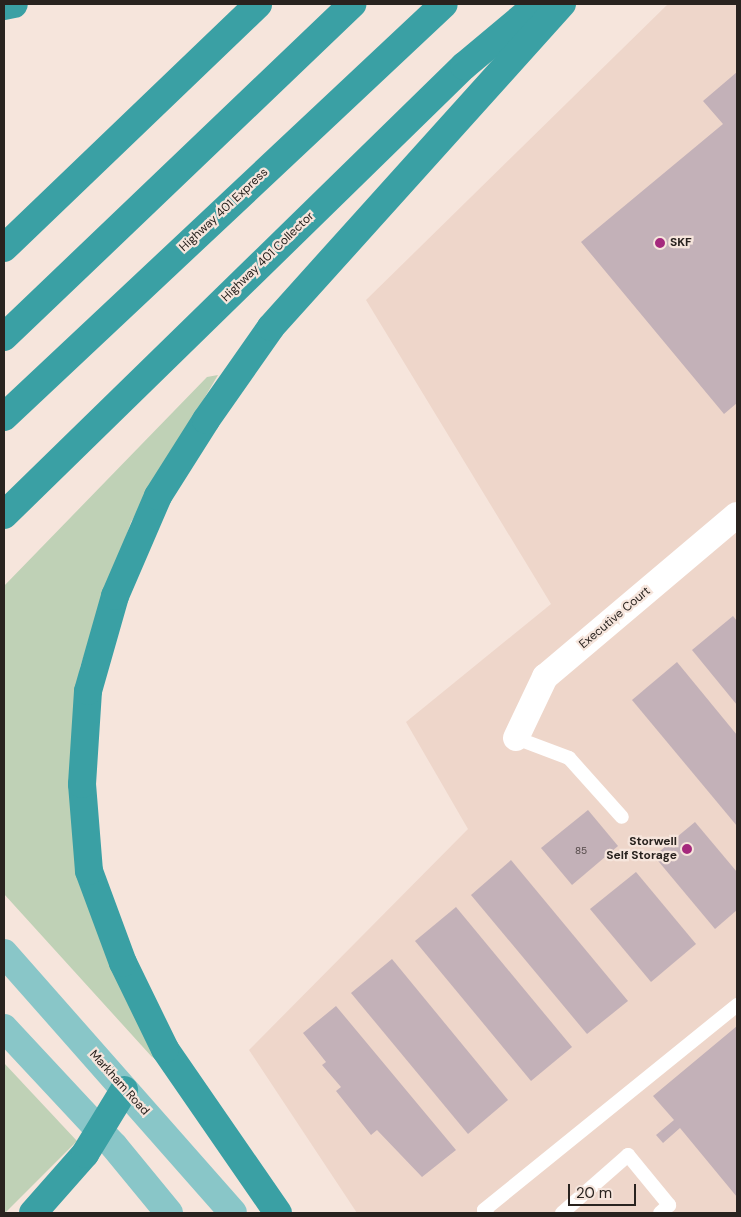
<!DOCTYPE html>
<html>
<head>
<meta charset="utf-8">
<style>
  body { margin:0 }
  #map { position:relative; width:741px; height:1217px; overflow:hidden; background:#f6e5dc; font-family:"DM Sans",sans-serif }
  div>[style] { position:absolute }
  .built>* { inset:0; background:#eed6ca }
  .green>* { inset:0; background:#bfd1b6 }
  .building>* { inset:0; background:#c3b1b8 }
  .lane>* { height:14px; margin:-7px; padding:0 7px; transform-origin:7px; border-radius:7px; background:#fff }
  .street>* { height:26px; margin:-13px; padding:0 13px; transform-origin:13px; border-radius:13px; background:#fff }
  .primary>* { height:28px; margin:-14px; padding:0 14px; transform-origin:14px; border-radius:14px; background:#89c6c8 }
  .highway>* { height:28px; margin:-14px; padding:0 14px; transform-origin:14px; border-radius:14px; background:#3aa0a4 }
  .dots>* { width:14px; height:14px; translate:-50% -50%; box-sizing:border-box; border:2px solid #f6e5dc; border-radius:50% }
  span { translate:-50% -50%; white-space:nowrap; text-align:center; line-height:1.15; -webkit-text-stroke:4.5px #f6e5dc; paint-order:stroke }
  .number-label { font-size:10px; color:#504645 }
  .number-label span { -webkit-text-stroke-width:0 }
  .street-label { font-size:12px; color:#29231f }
  .poi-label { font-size:12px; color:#29231f; font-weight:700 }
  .left { translate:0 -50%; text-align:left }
  .right { translate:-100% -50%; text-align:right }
  .frame { position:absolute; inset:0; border:5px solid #29231f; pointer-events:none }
  .scale { position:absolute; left:568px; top:1184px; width:68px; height:22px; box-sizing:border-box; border:2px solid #29231f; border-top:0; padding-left:6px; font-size:15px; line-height:18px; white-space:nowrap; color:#29231f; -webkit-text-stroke:4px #f6e5dc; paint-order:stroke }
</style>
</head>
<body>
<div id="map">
  <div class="built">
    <div style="clip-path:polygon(668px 4px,737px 4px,737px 1213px,357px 1213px,249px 1050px,468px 829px,406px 722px,551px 604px,366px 300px)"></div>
  </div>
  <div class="green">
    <div style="clip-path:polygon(218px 375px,131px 522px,80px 667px,69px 780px,165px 1062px,152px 1057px,4px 894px,4px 586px,207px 377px)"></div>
    <div style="clip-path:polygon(4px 1063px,77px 1141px,5px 1213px,4px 1213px)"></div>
  </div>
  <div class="building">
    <div style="clip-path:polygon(737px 72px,737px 403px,724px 414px,581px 242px,723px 124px,703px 101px)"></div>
    <div style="clip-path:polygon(733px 616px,737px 621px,737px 705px,692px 650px)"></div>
    <div style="clip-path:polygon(677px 662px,737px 735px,737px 826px,632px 700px)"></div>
    <div style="clip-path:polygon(588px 810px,618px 846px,572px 885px,541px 848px)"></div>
    <div style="clip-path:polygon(695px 822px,737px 872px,737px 910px,715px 929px,654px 856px)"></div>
    <div style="clip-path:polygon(511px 860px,628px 1001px,587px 1034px,471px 895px)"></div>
    <div style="clip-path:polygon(636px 872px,696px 944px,651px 982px,590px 909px)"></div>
    <div style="clip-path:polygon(456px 907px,572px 1047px,531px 1081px,415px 941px)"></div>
    <div style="clip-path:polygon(392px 959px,508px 1100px,468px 1134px,351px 993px)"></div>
    <div style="clip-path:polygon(336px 1006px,456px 1150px,422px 1177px,377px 1130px,371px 1135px,336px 1091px,341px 1087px,322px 1065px,326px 1062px,303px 1033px)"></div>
    <div style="clip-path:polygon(737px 1026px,737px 1197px,680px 1128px,663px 1143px,656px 1135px,674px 1120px,653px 1096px)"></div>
  </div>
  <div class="lane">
    <div style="left:516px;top:738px;width:57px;rotate:20.7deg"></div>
    <div style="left:569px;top:758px;width:79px;rotate:48.1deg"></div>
    <div style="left:487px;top:1213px;width:4px;rotate:-135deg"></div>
    <div style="left:484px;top:1210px;width:326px;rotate:-39deg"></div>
    <div style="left:562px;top:1213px;width:88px;rotate:-41.3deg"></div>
    <div style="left:628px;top:1155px;width:65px;rotate:50.6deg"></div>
    <div style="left:669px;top:1205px;width:12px;rotate:138deg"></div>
  </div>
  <div class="street">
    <div style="left:516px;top:738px;width:68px;rotate:-64.6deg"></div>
    <div style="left:545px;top:677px;width:251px;rotate:-40.2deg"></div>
  </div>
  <div class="primary">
    <div style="left:4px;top:953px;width:346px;rotate:48.6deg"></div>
    <div style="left:4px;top:1028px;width:161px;rotate:47deg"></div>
    <div style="left:114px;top:1146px;width:87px;rotate:50.6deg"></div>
  </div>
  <div class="highway">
    <div style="left:4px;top:6px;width:10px;rotate:-11deg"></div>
    <div style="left:4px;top:248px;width:352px;rotate:-43.8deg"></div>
    <div style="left:4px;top:337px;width:482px;rotate:-43.7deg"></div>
    <div style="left:4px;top:417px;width:603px;rotate:-43.19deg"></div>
    <div style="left:4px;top:515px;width:643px;rotate:-44.31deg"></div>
    <div style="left:464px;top:66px;width:97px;rotate:-40deg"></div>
    <div style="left:33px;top:1213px;width:79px;rotate:-48.6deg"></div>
    <div style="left:85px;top:1154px;width:75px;rotate:-58.6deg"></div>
    <div style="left:278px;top:1213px;width:199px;rotate:-124.6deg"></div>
    <div style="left:165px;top:1049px;width:96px;rotate:-116deg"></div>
    <div style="left:123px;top:963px;width:98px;rotate:-110.3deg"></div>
    <div style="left:89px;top:871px;width:87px;rotate:-94.6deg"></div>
    <div style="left:82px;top:784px;width:93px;rotate:-86.3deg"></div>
    <div style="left:88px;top:691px;width:99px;rotate:-74.1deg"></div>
    <div style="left:115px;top:596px;width:109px;rotate:-66.7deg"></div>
    <div style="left:158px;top:496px;width:90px;rotate:-57.7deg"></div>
    <div style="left:206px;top:420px;width:113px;rotate:-55deg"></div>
    <div style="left:271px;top:327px;width:435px;rotate:-48deg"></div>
  </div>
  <div class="dots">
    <div style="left:660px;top:243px;background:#a5297d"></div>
    <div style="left:687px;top:849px;background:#a5297d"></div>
  </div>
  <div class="number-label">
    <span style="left:581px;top:851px">85</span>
  </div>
  <div class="street-label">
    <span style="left:224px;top:210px;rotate:-43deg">Highway 401 Express</span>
    <span style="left:268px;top:257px;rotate:-44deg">Highway 401 Collector</span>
    <span style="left:615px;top:618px;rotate:-40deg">Executive Court</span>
    <span style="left:119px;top:1083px;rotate:48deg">Markham Road</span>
  </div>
  <div class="poi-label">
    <span class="left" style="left:670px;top:243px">SKF</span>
    <span class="right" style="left:677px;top:849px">Storwell<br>Self Storage</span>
  </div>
  <div class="frame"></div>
  <div class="scale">20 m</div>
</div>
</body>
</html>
